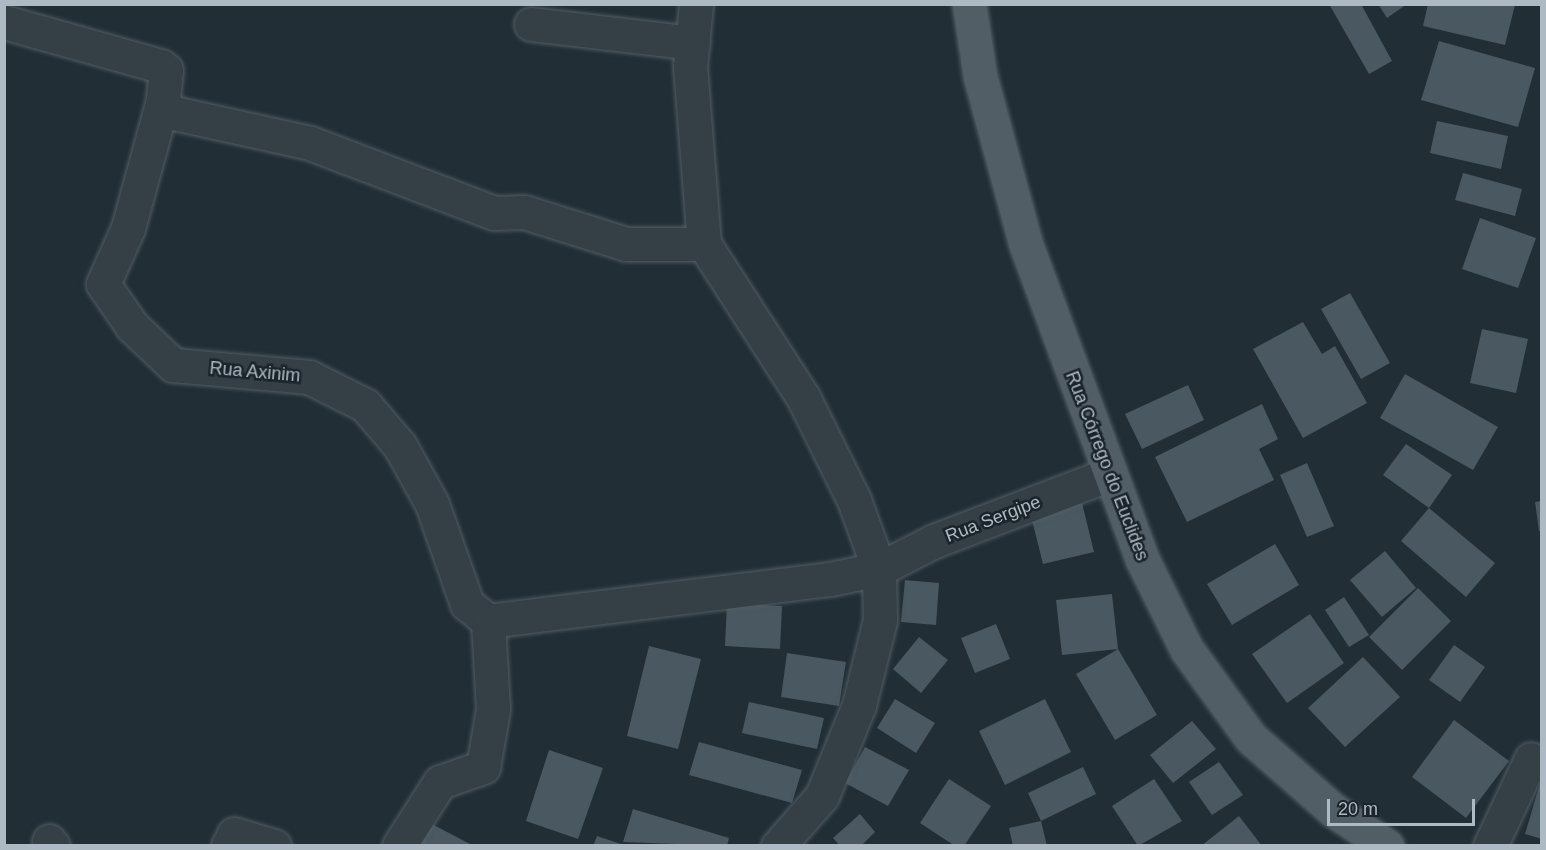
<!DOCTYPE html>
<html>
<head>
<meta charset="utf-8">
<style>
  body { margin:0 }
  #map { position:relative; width:1546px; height:850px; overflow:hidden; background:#212e35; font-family:Arial,sans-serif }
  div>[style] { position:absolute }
  .building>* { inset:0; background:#495861 }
  .roads { filter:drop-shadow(0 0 2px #525d64) drop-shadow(0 0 2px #525d64) }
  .minor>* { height:33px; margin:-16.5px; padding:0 16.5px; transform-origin:16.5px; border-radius:16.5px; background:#343f46 }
  .major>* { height:33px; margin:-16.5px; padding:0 16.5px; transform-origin:16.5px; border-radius:16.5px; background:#525e66 }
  span { translate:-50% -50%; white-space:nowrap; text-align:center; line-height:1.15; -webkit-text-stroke:5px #1a242a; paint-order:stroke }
  .street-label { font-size:18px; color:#aebac3 }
  .frame { position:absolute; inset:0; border:6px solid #aebac3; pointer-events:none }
  .scale { position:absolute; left:1327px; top:799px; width:148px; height:27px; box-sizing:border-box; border:3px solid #aebac3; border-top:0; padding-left:8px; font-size:18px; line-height:21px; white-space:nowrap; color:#aebac3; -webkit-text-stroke:4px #1a242a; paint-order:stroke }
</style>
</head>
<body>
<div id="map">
  <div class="building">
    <div style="clip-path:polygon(1329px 4px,1361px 4px,1392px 61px,1369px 74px)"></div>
    <div style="clip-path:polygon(1378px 4px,1407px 4px,1387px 18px)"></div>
    <div style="clip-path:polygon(1428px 4px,1515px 5px,1505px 45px,1423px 26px)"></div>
    <div style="clip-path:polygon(1439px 41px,1535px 68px,1518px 127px,1421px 100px)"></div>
    <div style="clip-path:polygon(1437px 121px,1508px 136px,1501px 169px,1430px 153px)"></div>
    <div style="clip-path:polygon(1463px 173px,1522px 189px,1515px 216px,1455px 200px)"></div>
    <div style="clip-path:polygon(1480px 218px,1536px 238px,1518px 288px,1462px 269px)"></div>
    <div style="clip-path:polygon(1350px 293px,1390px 363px,1361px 379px,1321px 309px)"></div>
    <div style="clip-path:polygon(1303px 322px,1322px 354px,1335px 346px,1367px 403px,1303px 438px,1253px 349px)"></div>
    <div style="clip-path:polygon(1482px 329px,1528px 339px,1516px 393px,1470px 383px)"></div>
    <div style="clip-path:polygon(1405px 374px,1498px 427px,1473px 470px,1380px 418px)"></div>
    <div style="clip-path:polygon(1188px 385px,1204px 420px,1142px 449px,1125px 414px)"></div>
    <div style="clip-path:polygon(1262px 404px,1278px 439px,1259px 449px,1274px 480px,1187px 522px,1155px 457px)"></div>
    <div style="clip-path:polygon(1406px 444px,1452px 475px,1429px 508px,1383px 475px)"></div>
    <div style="clip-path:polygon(1307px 463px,1334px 526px,1307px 537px,1280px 475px)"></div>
    <div style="clip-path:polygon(1542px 501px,1542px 531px,1539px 531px,1535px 502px)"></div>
    <div style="clip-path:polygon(1082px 503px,1094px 552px,1043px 564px,1031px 516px)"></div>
    <div style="clip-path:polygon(1429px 508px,1495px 563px,1466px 597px,1401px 541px)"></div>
    <div style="clip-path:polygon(1275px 544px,1299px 585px,1232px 625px,1207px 584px)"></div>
    <div style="clip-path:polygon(1385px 551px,1416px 588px,1382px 617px,1350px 580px)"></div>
    <div style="clip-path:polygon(905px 580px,939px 583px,936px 625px,901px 622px)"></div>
    <div style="clip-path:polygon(1418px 588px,1451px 621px,1402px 670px,1369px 637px)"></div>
    <div style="clip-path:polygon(1112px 594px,1118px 649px,1157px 715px,1115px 740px,1076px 674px,1118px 649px,1062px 655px,1056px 600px)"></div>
    <div style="clip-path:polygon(1344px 597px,1369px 635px,1349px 647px,1325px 610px)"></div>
    <div style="clip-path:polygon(727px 603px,782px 606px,780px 649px,725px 646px)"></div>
    <div style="clip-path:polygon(1310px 614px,1344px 663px,1287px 703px,1252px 654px)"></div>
    <div style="clip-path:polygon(996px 624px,1010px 659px,975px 673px,961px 638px)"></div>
    <div style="clip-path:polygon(919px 637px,948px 660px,921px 693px,893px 669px)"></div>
    <div style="clip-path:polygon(1454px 645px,1485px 667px,1460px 702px,1429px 680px)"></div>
    <div style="clip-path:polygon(649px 646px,701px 659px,678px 749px,627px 736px)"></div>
    <div style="clip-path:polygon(787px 653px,846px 662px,839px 706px,781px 697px)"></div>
    <div style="clip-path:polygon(1363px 657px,1400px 697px,1345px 747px,1308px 708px)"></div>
    <div style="clip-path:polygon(895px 699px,935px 723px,916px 753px,877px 728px)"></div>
    <div style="clip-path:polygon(1045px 699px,1071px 752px,1005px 785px,979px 731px)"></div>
    <div style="clip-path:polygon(749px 702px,824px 718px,817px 749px,742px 733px)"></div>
    <div style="clip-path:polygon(1454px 720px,1509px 761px,1466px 818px,1412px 777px)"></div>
    <div style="clip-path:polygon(1192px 721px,1216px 749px,1173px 783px,1150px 755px)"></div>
    <div style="clip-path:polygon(699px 742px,802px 770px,792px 803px,689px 775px)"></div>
    <div style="clip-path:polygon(865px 747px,909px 770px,888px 806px,845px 783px)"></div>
    <div style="clip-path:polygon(549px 750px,603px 768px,578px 839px,526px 821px)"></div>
    <div style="clip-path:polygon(1219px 762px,1243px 795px,1212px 815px,1189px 782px)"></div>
    <div style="clip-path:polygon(1083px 767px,1096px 794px,1041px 821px,1028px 793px)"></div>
    <div style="clip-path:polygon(949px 779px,991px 806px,964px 846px,955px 846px,920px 823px)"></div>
    <div style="clip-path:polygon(1154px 779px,1182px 821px,1138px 846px,1112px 806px)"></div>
    <div style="clip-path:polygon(1541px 780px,1542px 780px,1542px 839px,1525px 834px)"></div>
    <div style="clip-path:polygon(633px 809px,729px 838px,727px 846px,623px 842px)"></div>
    <div style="clip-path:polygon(860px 814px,875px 832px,861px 846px,840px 846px,833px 838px)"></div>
    <div style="clip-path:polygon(1239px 816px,1262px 846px,1201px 846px)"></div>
    <div style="clip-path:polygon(426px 821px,474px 846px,413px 846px)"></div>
    <div style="clip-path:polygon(1041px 821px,1047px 846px,1013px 846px,1009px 828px)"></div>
    <div style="clip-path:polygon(597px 836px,624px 845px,624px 846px,593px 846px)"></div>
  </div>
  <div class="roads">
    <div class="minor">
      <div style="left:696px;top:4px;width:62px;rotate:95.5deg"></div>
      <div style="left:690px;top:66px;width:179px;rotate:85.5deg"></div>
      <div style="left:704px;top:244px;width:182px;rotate:57.1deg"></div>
      <div style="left:803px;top:397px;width:115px;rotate:63.7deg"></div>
      <div style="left:854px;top:500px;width:73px;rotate:70.1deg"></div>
      <div style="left:879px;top:569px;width:51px;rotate:88.9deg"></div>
      <div style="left:880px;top:620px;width:88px;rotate:103.9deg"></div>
      <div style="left:859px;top:705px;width:98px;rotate:112.1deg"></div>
      <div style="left:822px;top:796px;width:67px;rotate:131.3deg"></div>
      <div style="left:4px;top:22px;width:163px;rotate:15.7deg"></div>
      <div style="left:161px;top:66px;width:6px;rotate:39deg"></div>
      <div style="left:166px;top:70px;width:30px;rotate:96deg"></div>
      <div style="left:163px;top:100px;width:13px;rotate:63deg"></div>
      <div style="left:169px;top:112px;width:144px;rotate:12.4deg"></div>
      <div style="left:310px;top:143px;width:197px;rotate:20.8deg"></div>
      <div style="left:494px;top:213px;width:30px;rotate:-2deg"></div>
      <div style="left:524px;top:212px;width:107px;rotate:17.4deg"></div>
      <div style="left:626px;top:244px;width:78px"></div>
      <div style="left:531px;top:24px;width:163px;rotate:6.7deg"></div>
      <div style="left:163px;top:100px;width:133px;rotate:105.3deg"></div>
      <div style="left:128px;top:228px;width:61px;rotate:114.1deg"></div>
      <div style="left:103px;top:284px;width:51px;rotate:55.4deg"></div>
      <div style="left:132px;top:326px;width:57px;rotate:43.6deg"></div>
      <div style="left:173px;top:365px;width:137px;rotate:5deg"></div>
      <div style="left:309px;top:377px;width:63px;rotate:26.6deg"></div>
      <div style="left:365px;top:405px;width:54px;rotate:49.5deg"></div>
      <div style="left:400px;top:446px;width:66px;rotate:61.1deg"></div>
      <div style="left:432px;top:504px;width:106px;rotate:70.7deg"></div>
      <div style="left:467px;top:604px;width:27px;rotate:39deg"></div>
      <div style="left:488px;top:621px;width:345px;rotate:-7deg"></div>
      <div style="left:830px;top:579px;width:50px;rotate:-11.5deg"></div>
      <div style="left:879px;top:569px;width:62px;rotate:-27deg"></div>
      <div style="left:934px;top:541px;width:187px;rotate:-20.9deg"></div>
      <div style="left:49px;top:841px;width:6px;rotate:51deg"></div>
      <div style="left:228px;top:846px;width:13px;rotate:-63deg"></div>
      <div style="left:234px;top:834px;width:42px;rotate:16.7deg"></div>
      <div style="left:399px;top:846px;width:76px;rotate:-57.4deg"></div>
      <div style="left:440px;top:782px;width:46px;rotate:-19.2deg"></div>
      <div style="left:483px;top:767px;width:59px;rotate:-80.2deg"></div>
      <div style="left:493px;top:709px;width:88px;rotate:-93.3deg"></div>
      <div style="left:1490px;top:846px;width:96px;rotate:-64.8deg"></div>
    </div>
    <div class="major">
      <div style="left:969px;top:4px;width:73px;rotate:81.3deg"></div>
      <div style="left:980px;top:76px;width:175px;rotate:74.8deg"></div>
      <div style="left:1026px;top:245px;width:335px;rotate:69.7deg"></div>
      <div style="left:1142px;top:559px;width:102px;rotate:63.7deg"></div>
      <div style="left:1187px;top:650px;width:109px;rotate:54deg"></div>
      <div style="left:1251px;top:738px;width:109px;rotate:41.3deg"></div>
      <div style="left:1333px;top:810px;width:65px;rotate:33.7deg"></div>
    </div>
  </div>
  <div class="street-label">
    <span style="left:255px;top:372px;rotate:5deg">Rua Axinim</span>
    <span style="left:1107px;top:466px;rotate:69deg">Rua Córrego do Euclides</span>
    <span style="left:993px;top:519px;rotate:-21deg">Rua Sergipe</span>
  </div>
  <div class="frame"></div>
  <div class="scale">20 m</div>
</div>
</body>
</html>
